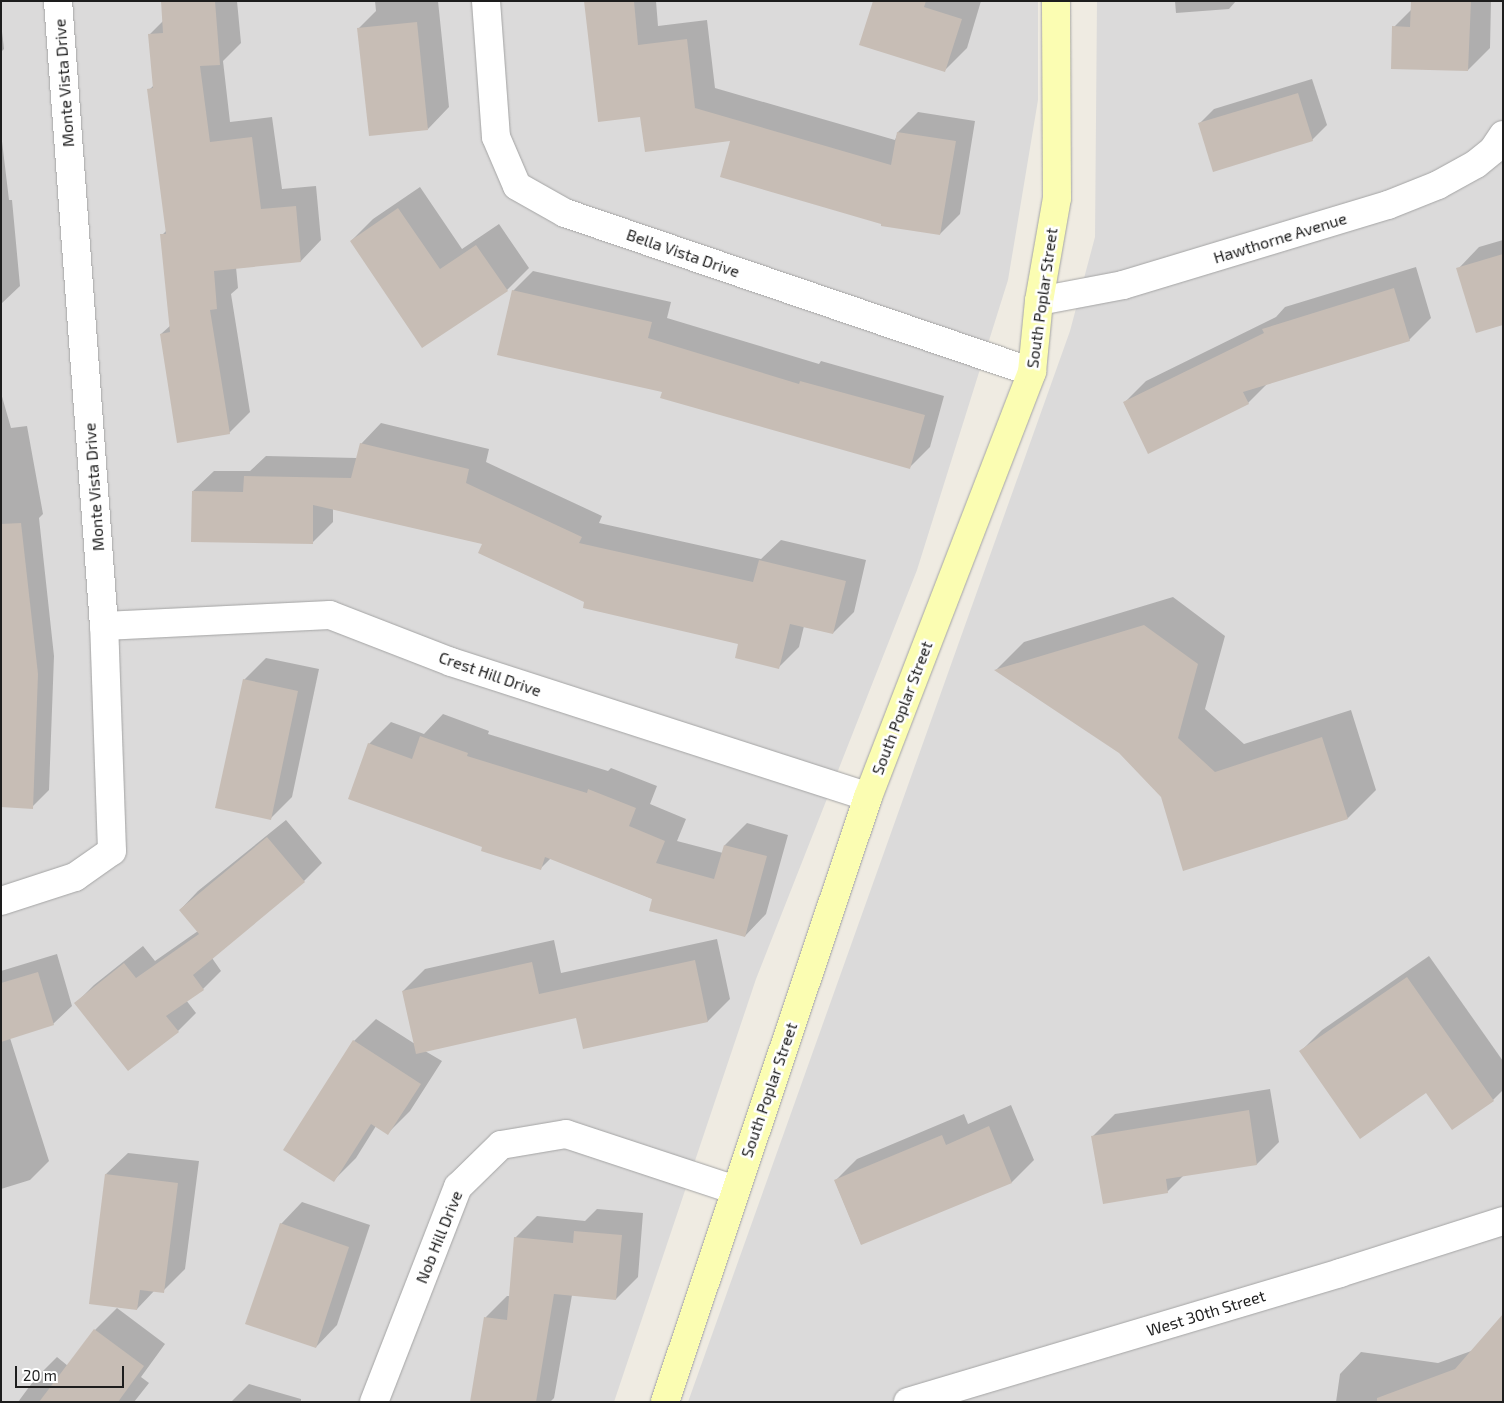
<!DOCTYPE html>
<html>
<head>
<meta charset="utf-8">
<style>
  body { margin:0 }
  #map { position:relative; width:1504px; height:1403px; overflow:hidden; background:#efebe2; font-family:"Exo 2",sans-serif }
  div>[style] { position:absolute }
  .residential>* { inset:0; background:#dbdada }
  .shadow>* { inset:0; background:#0003 }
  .building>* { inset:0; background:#c7bdb5 }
  .roads { filter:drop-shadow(0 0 1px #a4a4a4) drop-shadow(0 0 1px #a4a4a4) }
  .minor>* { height:28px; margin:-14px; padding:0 14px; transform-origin:14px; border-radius:14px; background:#fff }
  .secondary>* { height:28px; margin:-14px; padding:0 14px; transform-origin:14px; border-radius:14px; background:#fbfdb2 }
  span { translate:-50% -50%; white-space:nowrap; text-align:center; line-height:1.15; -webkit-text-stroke:5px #fff; paint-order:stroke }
  .street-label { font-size:16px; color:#1d1d1d }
  .frame { position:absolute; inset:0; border:2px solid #1d1d1d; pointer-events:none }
  .scale { position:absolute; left:15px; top:1366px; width:109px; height:22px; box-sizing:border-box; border:2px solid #1d1d1d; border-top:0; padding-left:6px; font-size:15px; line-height:18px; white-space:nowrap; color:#1d1d1d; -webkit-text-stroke:4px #fff; paint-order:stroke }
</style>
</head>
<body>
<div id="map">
  <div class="residential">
    <div style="clip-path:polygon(1px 1px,1038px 1px,1038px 100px,1008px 280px,917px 570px,756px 979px,614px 1402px,1px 1402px)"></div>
    <div style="clip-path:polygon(1097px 1px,1503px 1px,1503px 1402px,688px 1402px,1070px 331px,1095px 237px)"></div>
  </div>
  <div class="shadow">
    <div style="clip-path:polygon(162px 1px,237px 1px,241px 43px,223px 61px,230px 122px,272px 117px,282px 189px,316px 186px,321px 240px,301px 261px,236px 267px,238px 288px,231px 294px,250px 412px,229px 433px,161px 334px,171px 325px,162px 235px,167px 230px,149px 90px,154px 85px,150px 34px,163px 21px)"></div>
    <div style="clip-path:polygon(375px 1px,438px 1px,449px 107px,428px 129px,359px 28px,376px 11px)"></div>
    <div style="clip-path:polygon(586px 1px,656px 1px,658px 26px,707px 20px,715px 88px,895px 140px,898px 132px,918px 112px,975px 121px,960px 214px,940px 234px,732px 140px,642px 115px)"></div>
    <div style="clip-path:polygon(874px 1px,981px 1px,967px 48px,945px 70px)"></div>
    <div style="clip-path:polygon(1175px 1px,1236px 1px,1229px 9px,1176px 13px)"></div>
    <div style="clip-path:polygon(1412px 1px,1491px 1px,1490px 48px,1468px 70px,1394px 27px,1412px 9px)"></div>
    <div style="clip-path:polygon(1px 23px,4px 49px,1px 52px)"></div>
    <div style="clip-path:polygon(1312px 79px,1327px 125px,1312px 140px,1200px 123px,1214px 109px)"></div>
    <div style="clip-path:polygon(1px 133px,9px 200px,12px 200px,20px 286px,1px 304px)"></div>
    <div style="clip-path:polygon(420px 187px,462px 249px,499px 224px,529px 268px,507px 290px,423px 346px,351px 241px,373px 219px)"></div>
    <div style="clip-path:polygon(1503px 240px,1503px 324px,1458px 269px,1479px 247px)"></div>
    <div style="clip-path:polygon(1416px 267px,1431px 318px,1409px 340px,1269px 382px,1248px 403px,1149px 452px,1124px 403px,1146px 381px,1276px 317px,1285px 307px)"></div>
    <div style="clip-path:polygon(533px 271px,671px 302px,667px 318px,819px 364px,821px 361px,944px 396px,930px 447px,910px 467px,663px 391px,513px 291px)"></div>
    <div style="clip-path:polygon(1px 393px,11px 428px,27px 426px,43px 514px,39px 518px,54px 656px,49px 790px,32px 807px,1px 806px)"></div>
    <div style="clip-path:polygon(381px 423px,489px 449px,486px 462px,602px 516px,599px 523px,761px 559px,781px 540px,866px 560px,854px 612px,833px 633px,804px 626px,799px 647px,778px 668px,740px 643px,586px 602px,484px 543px,333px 508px,333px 522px,312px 543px,193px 491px,214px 471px,250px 471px,266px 456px,357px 458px,361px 444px)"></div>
    <div style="clip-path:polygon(1173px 597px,1225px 636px,1205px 709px,1244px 744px,1351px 710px,1376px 790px,1348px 818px,1120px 752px,996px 670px,1024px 642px)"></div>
    <div style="clip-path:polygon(266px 658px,319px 669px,292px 797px,270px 819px,244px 680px)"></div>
    <div style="clip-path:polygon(443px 714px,489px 731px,488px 734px,608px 771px,611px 768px,657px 786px,650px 804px,686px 819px,677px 841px,723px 853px,725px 845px,747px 823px,788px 835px,766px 914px,745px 936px,551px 858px,541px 868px,484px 847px,369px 744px,391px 722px,424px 734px)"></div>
    <div style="clip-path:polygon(286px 820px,322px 863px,304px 881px,212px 958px,221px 971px,203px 989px,186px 1000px,196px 1013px,178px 1031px,76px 1003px,94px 985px,143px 946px,155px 961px,198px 931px,180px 910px,198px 891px)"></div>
    <div style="clip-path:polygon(717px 939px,730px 999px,708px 1021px,584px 1048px,577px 1016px,425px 1051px,442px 1061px,410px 1111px,388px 1133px,376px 1126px,356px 1158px,334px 1180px,354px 1041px,376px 1019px,415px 1044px,403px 991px,425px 969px,554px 940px,561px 973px)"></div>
    <div style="clip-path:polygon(57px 954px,72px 1006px,53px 1024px,10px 1038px,49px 1161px,30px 1180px,1px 1189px,1px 971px)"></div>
    <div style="clip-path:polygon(1429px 956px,1503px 1061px,1503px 1090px,1493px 1100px,1427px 1091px,1301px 1051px,1322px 1030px)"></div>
    <div style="clip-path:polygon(1270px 1089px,1279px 1142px,1257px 1164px,1184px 1175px,1167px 1192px,1093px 1136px,1115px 1114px)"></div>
    <div style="clip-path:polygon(1011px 1105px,1034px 1160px,1012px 1182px,861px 1244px,835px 1181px,857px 1159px,964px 1114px,968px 1124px)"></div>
    <div style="clip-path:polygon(128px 1153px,199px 1161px,185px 1269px,163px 1291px,155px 1290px,137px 1309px,106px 1174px)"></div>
    <div style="clip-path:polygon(302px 1202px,370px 1225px,337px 1325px,316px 1347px,281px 1224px)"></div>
    <div style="clip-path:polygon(597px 1209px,643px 1213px,638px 1277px,616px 1299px,572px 1295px,554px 1398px,550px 1402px,471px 1402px,486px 1317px,507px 1296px,510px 1296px,515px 1238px,537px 1216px,585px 1221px)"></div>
    <div style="clip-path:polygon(117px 1308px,165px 1344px,141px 1377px,149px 1383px,134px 1402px,18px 1402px,35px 1379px,57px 1357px,68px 1366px,95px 1330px)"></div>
    <div style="clip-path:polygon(1474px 1350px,1503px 1402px,1336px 1402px,1340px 1374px,1361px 1352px,1438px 1363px)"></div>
    <div style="clip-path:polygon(249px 1384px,301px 1399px,301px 1402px,231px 1402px)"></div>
  </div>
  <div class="building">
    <div style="clip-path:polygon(161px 1px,215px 1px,220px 65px,200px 66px,210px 142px,252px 137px,261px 209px,296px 206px,301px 262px,214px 271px,217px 309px,210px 310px,230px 434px,177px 443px,160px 334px,170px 332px,160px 234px,166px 234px,147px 89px,153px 88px,148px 34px,163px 33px)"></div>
    <div style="clip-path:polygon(584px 1px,634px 1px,638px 45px,687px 39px,695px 108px,891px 165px,897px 132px,956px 141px,940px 235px,881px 226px,881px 224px,720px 177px,730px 141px,645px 152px,640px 117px,598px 122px)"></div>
    <div style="clip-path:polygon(873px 1px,926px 1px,924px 7px,962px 19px,945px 72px,859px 45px)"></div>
    <div style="clip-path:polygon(1411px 1px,1471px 1px,1468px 71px,1391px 69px,1392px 26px,1410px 27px)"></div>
    <div style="clip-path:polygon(417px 22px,428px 130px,369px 136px,357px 28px)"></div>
    <div style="clip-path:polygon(1298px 93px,1313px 141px,1213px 172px,1198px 123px)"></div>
    <div style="clip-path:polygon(398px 208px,440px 269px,476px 245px,508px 291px,422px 348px,350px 241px)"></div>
    <div style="clip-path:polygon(1503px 254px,1503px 325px,1476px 333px,1456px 268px)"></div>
    <div style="clip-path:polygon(1394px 288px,1410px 341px,1243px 392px,1249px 404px,1148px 454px,1123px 402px,1264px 333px,1262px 329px)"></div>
    <div style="clip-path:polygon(512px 290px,652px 322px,648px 338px,799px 384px,800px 381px,925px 415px,910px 469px,660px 398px,662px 392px,497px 355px)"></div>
    <div style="clip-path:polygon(360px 443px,469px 469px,466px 483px,582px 537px,579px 543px,753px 582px,759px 560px,846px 581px,833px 634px,790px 624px,779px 669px,735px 658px,738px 644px,583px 608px,584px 602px,478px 553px,482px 544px,313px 505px,313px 544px,191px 542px,192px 491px,243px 492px,244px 476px,351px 478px)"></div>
    <div style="clip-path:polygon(21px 523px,38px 674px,33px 809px,1px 807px,1px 524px)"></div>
    <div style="clip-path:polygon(1144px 625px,1198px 664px,1178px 738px,1215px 772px,1322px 737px,1348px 819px,1183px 871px,1161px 797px,1119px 753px,994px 670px)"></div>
    <div style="clip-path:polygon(243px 679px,298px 691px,271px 820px,215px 808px)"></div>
    <div style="clip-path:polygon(420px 736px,468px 753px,467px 756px,587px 793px,588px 789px,636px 808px,629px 826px,665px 841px,656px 863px,714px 879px,724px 845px,767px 856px,745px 937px,649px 911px,652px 899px,545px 857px,541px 870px,481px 851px,482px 847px,348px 799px,368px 743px,412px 759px)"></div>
    <div style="clip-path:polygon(267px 837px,305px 882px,193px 975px,204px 990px,166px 1016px,179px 1032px,128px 1071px,74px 1003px,124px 963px,136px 978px,199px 934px,179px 910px)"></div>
    <div style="clip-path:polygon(695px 960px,708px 1022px,583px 1049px,576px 1018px,416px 1054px,402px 991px,532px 962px,539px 994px)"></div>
    <div style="clip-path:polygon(38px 972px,54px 1025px,1px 1042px,1px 983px)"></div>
    <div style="clip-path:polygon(1407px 977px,1494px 1101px,1452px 1130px,1426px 1093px,1360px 1139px,1299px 1051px)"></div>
    <div style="clip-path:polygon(353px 1040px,421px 1084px,388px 1135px,371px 1124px,334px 1182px,283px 1150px)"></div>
    <div style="clip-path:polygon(1249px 1110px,1257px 1165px,1166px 1179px,1168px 1193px,1103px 1204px,1091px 1136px)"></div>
    <div style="clip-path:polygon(989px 1126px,1012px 1183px,861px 1245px,834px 1180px,942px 1135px,946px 1145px)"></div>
    <div style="clip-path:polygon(105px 1174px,178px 1183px,164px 1293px,140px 1290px,137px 1310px,89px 1304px)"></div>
    <div style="clip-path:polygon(280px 1223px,349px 1247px,316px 1348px,245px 1324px)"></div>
    <div style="clip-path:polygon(574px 1231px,622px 1235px,616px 1300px,554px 1294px,536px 1402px,470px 1402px,484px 1317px,507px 1320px,514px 1237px,573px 1243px)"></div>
    <div style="clip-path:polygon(1503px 1314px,1503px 1402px,1377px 1402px,1377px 1398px,1455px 1369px)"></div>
    <div style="clip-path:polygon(94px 1329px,144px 1366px,118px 1402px,39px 1402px)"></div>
  </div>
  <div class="roads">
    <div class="minor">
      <div style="left:486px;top:1px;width:136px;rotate:85.8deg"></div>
      <div style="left:496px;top:137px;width:53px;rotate:66.8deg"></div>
      <div style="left:517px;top:186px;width:55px;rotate:29.4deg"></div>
      <div style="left:565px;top:213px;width:493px;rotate:18.8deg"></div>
      <div style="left:1039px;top:301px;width:86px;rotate:-10.8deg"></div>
      <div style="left:1123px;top:285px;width:277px;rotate:-16.8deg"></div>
      <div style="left:1388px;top:205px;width:54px;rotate:-21.8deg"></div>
      <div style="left:1438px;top:185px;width:43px;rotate:-28.9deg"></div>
      <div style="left:1476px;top:164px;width:22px;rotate:-39deg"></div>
      <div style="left:1493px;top:150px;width:18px;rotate:-56deg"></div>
      <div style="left:104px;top:626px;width:226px;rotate:-2.8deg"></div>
      <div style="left:330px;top:615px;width:130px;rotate:21.2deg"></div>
      <div style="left:451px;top:662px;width:438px;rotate:17.9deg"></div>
      <div style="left:1px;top:901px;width:78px;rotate:-18deg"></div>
      <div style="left:75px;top:877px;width:45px;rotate:-35.1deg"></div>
      <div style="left:112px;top:851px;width:225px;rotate:-92deg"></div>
      <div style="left:104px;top:626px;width:627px;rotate:-94.21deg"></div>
      <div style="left:374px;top:1402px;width:231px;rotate:-68.7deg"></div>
      <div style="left:458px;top:1187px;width:60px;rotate:-44.3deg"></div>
      <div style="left:501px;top:1145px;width:66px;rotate:-9.6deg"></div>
      <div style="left:566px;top:1134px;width:178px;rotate:18.3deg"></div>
      <div style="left:908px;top:1402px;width:451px;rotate:-16.6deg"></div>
      <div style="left:1340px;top:1273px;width:171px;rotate:-17.7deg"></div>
    </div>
    <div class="secondary">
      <div style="left:665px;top:1402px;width:638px;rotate:-71.45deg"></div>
      <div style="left:868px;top:797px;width:456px;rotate:-68.9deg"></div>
      <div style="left:1032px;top:372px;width:71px;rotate:-84.4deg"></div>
      <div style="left:1039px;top:301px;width:105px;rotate:-80.1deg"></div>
      <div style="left:1057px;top:198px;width:197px;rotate:-90.3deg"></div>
    </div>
  </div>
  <div class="street-label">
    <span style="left:64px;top:83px;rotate:-94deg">Monte Vista Drive</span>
    <span style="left:1280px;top:238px;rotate:-17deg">Hawthorne Avenue</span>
    <span style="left:683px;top:253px;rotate:19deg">Bella Vista Drive</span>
    <span style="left:1042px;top:298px;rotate:-82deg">South Poplar Street</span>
    <span style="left:94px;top:487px;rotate:-94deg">Monte Vista Drive</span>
    <span style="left:490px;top:674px;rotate:19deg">Crest Hill Drive</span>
    <span style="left:902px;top:708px;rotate:-69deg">South Poplar Street</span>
    <span style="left:769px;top:1090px;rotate:-71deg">South Poplar Street</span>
    <span style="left:439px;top:1237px;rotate:-68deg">Nob Hill Drive</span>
    <span style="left:1206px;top:1313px;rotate:-17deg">West 30th Street</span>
  </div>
  <div class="frame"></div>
  <div class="scale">20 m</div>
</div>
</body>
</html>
